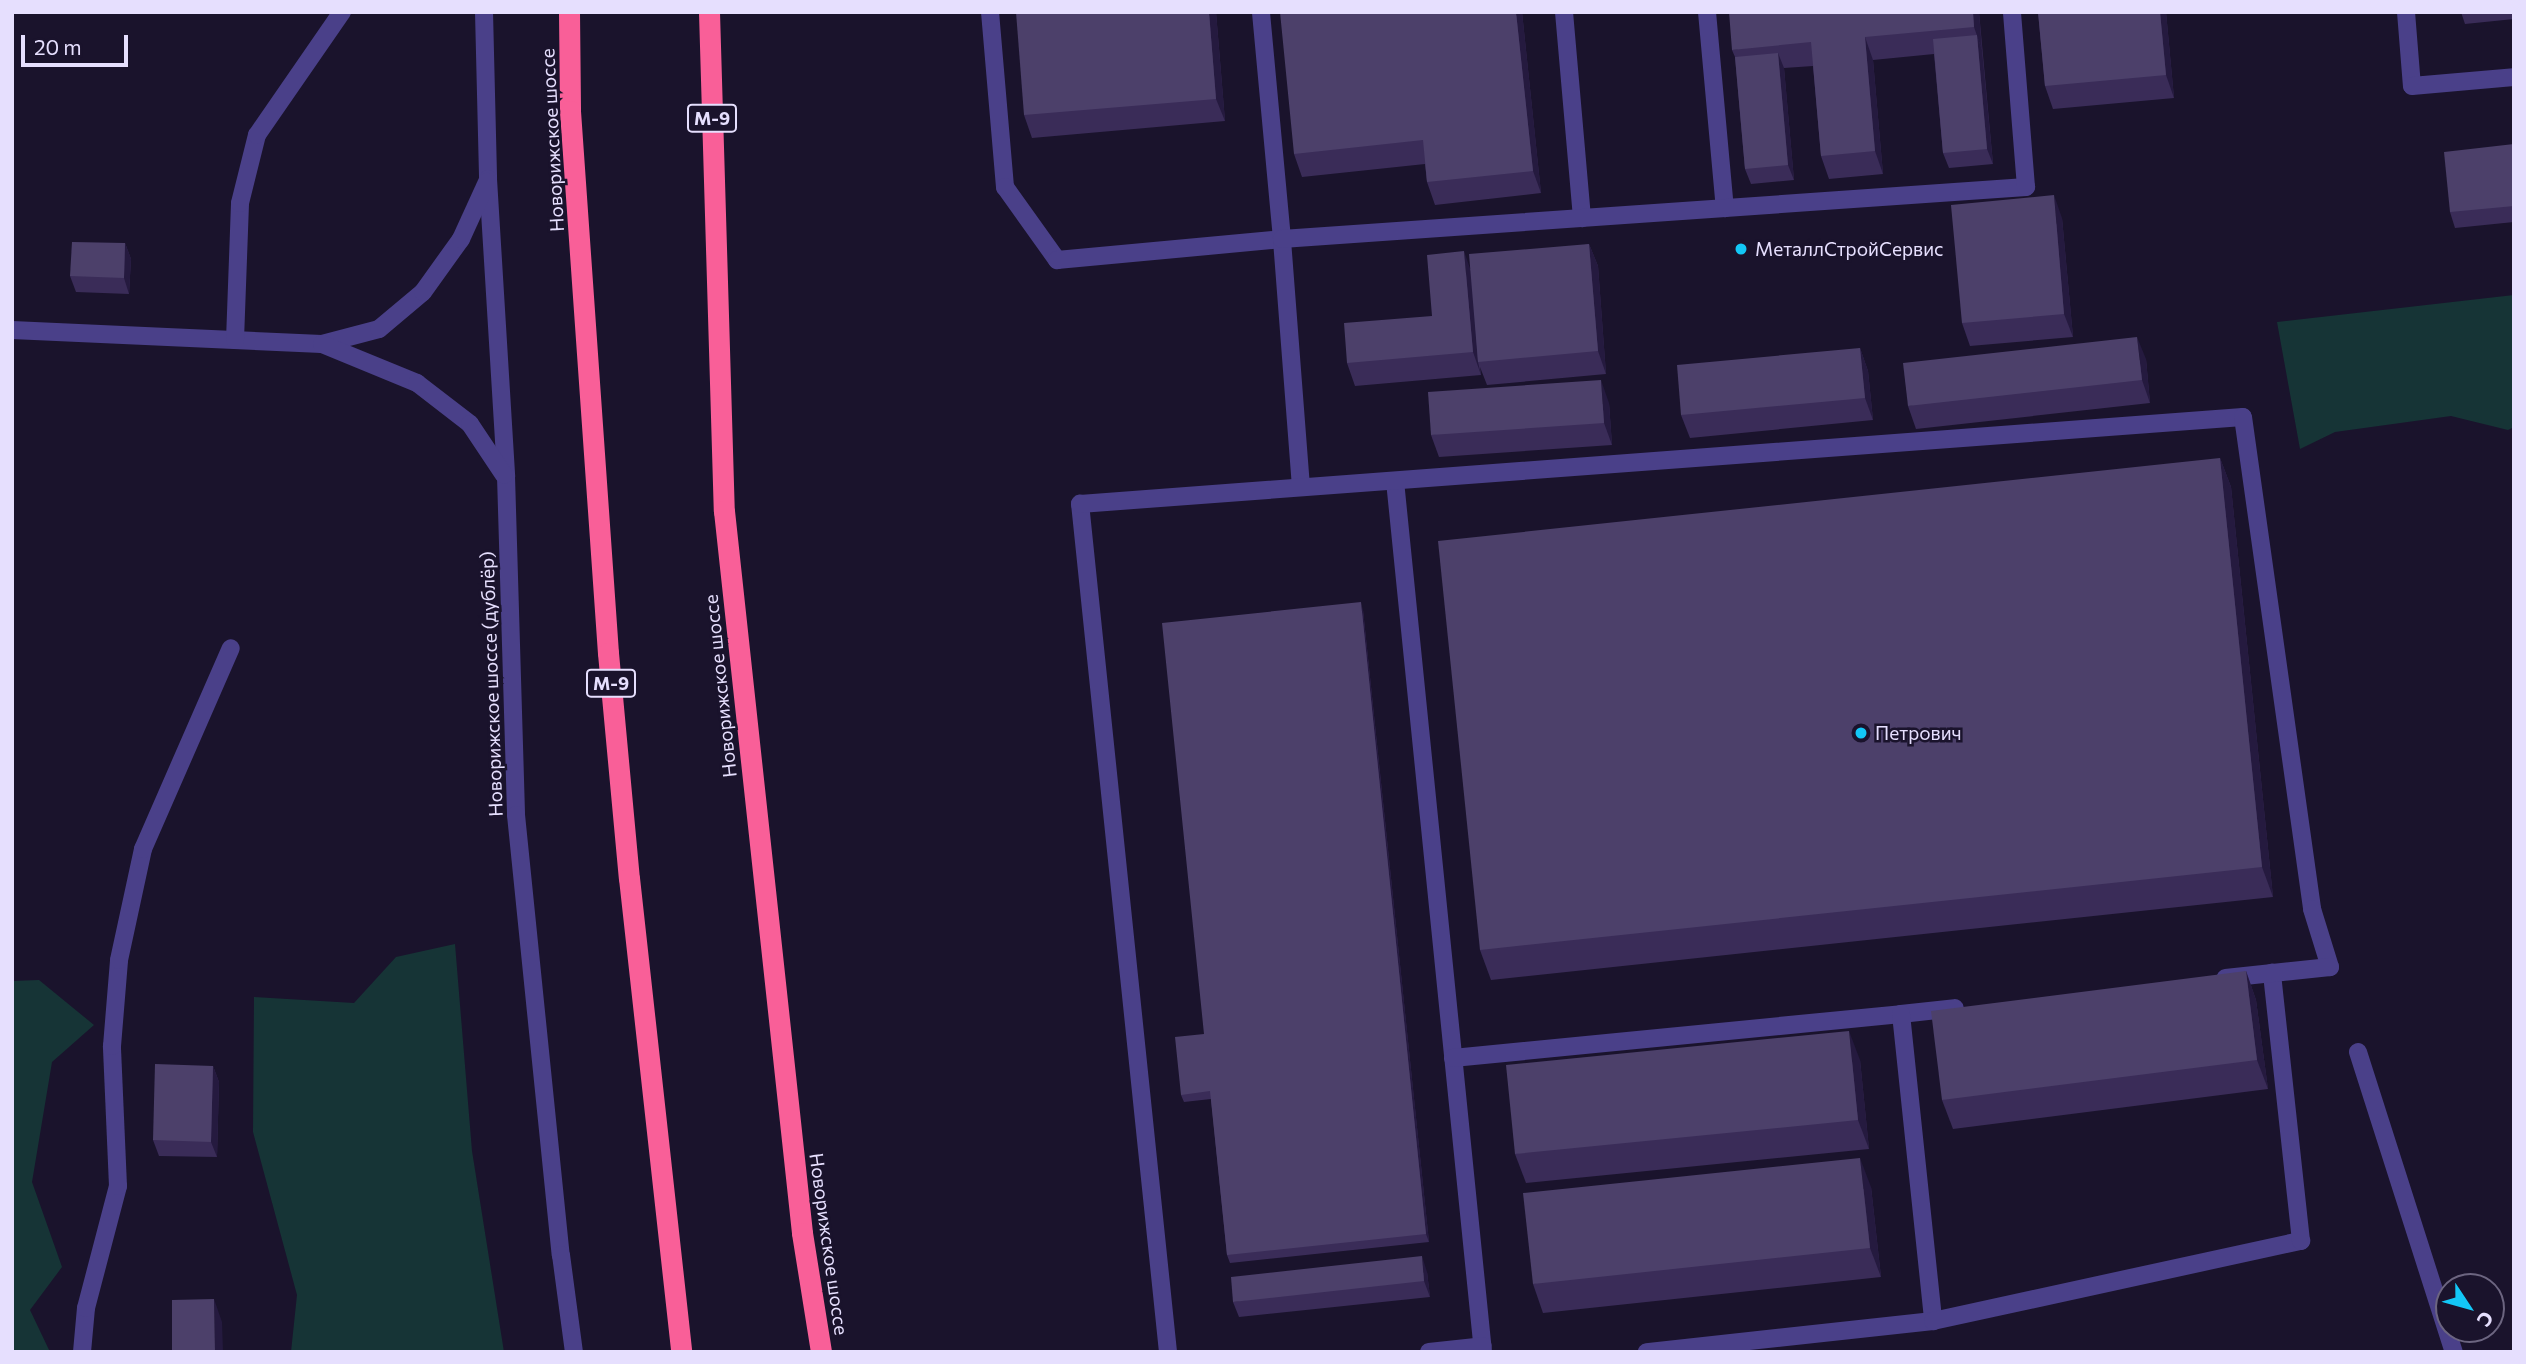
<!DOCTYPE html>
<html>
<head>
<meta charset="utf-8">
<style>
  body { margin:0 }
  #map { position:relative; width:2526px; height:1364px; overflow:hidden; background:#1a132c; font-family:Commissioner,sans-serif }
  div>[style] { position:absolute }
  .green>* { inset:0; background:#163436 }
  .minor>* { height:18px; margin:-9px; padding:0 9px; transform-origin:9px; border-radius:9px; background:#4a4089 }
  .highway>* { height:21px; margin:-10.5px; padding:0 10.5px; transform-origin:10.5px; border-radius:10.5px; background:#f95f98 }
  .wall>* { inset:0; background:#3a2c58 }
  .shaded-wall>* { inset:0; background:#251a3f }
  .building>* { inset:0; background:#4c406a }
  .dots>* { width:19px; height:19px; translate:-50% -50%; box-sizing:border-box; border:4px solid #1a132c; border-radius:50% }
  span { translate:-50% -50%; white-space:nowrap; text-align:center; line-height:1.15; -webkit-text-stroke:5px #1a132c; paint-order:stroke }
  .shield-label span { padding:2px 5px; background:#1a132c; border:2px solid; border-radius:5px; -webkit-text-stroke-width:0 }
  .shield-label { font-size:18px; color:#e6dffe; font-weight:700 }
  .street-label { font-size:19px; color:#e6dffe }
  .poi-label { font-size:19px; color:#e6dffe }
  .left { translate:0 -50%; text-align:left }
  .frame { position:absolute; inset:0; border:14px solid #e6dffe; pointer-events:none }
  .north { position:absolute; left:2435px; top:1273px; width:70px; height:70px; box-sizing:border-box; background:#1a132c; border:2px solid #6c6580; border-radius:50%; rotate:126deg; font-size:19px; font-weight:700; line-height:28px; text-align:center; color:#e6dffe }
  .north::after { content:''; display:block; margin:auto; width:24px; height:32px; background:#13c7f6; clip-path:polygon(50% 0,100% 100%,50% 72%,0 100%) }
  .scale { position:absolute; left:21px; top:35px; width:107px; height:32px; box-sizing:border-box; border:4px solid #e6dffe; border-top:0; padding-left:9px; font-size:21px; line-height:24px; white-space:nowrap; color:#e6dffe; -webkit-text-stroke:5px #1a132c; paint-order:stroke }
</style>
</head>
<body>
<div id="map">
  <div class="green">
    <div style="clip-path:polygon(2514px 295px,2514px 427px,2508px 430px,2451px 416px,2335px 432px,2300px 449px,2277px 322px)"></div>
    <div style="clip-path:polygon(455px 944px,472px 1151px,504px 1352px,291px 1352px,297px 1295px,253px 1132px,254px 997px,354px 1003px,396px 957px)"></div>
    <div style="clip-path:polygon(39px 980px,94px 1025px,52px 1062px,32px 1182px,62px 1267px,30px 1310px,50px 1352px,12px 1352px,12px 981px)"></div>
  </div>
  <div class="minor">
    <div style="left:484px;top:12px;width:167px;rotate:88.6deg"></div>
    <div style="left:488px;top:179px;width:298px;rotate:86.5deg"></div>
    <div style="left:506px;top:476px;width:339px;rotate:88.3deg"></div>
    <div style="left:516px;top:815px;width:442px;rotate:84.2deg"></div>
    <div style="left:561px;top:1255px;width:98px;rotate:82.4deg"></div>
    <div style="left:990px;top:12px;width:176px;rotate:85.1deg"></div>
    <div style="left:1005px;top:187px;width:90px;rotate:54.5deg"></div>
    <div style="left:1057px;top:260px;width:226px;rotate:-5.3deg"></div>
    <div style="left:1282px;top:239px;width:228px;rotate:-95.3deg"></div>
    <div style="left:1564px;top:12px;width:207px;rotate:85deg"></div>
    <div style="left:1707px;top:12px;width:197px;rotate:84.8deg"></div>
    <div style="left:2406px;top:12px;width:74px;rotate:85.4deg"></div>
    <div style="left:2412px;top:86px;width:102px;rotate:-5deg"></div>
    <div style="left:12px;top:330px;width:310px;rotate:2.6deg"></div>
    <div style="left:322px;top:344px;width:59px;rotate:-14.7deg"></div>
    <div style="left:379px;top:329px;width:57px;rotate:-40.1deg"></div>
    <div style="left:423px;top:292px;width:65px;rotate:-54.4deg"></div>
    <div style="left:461px;top:239px;width:63px;rotate:-65.5deg"></div>
    <div style="left:235px;top:340px;width:137px;rotate:-87.9deg"></div>
    <div style="left:240px;top:203px;width:70px;rotate:-76deg"></div>
    <div style="left:257px;top:135px;width:150px;rotate:-55.4deg"></div>
    <div style="left:322px;top:344px;width:103px;rotate:22.3deg"></div>
    <div style="left:417px;top:383px;width:67px;rotate:37.7deg"></div>
    <div style="left:470px;top:424px;width:61px;rotate:56.3deg"></div>
    <div style="left:1395px;top:481px;width:875px;rotate:84.23deg"></div>
    <div style="left:1301px;top:487px;width:249px;rotate:-94.4deg"></div>
    <div style="left:1282px;top:239px;width:746px;rotate:-4deg"></div>
    <div style="left:2026px;top:187px;width:176px;rotate:-94.6deg"></div>
    <div style="left:1901px;top:1014px;width:54px;rotate:-6.3deg"></div>
    <div style="left:2358px;top:1052px;width:315px;rotate:72.3deg"></div>
    <div style="left:1453px;top:1058px;width:450px;rotate:-5.6deg"></div>
    <div style="left:1901px;top:1014px;width:309px;rotate:84deg"></div>
    <div style="left:1933px;top:1321px;width:288px;rotate:173.8deg"></div>
    <div style="left:1933px;top:1321px;width:377px;rotate:-12.3deg"></div>
    <div style="left:2301px;top:1241px;width:270px;rotate:-96.2deg"></div>
    <div style="left:82px;top:1352px;width:44px;rotate:-84.8deg"></div>
    <div style="left:86px;top:1308px;width:126px;rotate:-75.3deg"></div>
    <div style="left:118px;top:1186px;width:140px;rotate:-92.5deg"></div>
    <div style="left:112px;top:1046px;width:86px;rotate:-85.3deg"></div>
    <div style="left:119px;top:960px;width:114px;rotate:-77.8deg"></div>
    <div style="left:143px;top:849px;width:219px;rotate:-66.4deg"></div>
    <div style="left:1168px;top:1352px;width:853px;rotate:-95.92deg"></div>
    <div style="left:1080px;top:504px;width:1166px;rotate:-4.28deg"></div>
    <div style="left:2243px;top:417px;width:497px;rotate:82deg"></div>
    <div style="left:2312px;top:909px;width:61px;rotate:72.8deg"></div>
    <div style="left:2330px;top:967px;width:105px;rotate:174deg"></div>
    <div style="left:1429px;top:1352px;width:54px;rotate:-6.3deg"></div>
  </div>
  <div class="highway">
    <div style="left:569px;top:12px;width:99px;rotate:89.4deg"></div>
    <div style="left:570px;top:111px;width:543px;rotate:85.99deg"></div>
    <div style="left:608px;top:653px;width:226px;rotate:84.7deg"></div>
    <div style="left:629px;top:878px;width:477px;rotate:83.7deg"></div>
    <div style="left:709px;top:12px;width:499px;rotate:88.3deg"></div>
    <div style="left:724px;top:511px;width:726px;rotate:83.83deg"></div>
    <div style="left:802px;top:1233px;width:121px;rotate:80.9deg"></div>
  </div>
  <div class="wall">
    <div style="clip-path:polygon(1216px 12px,1225px 121px,1032px 138px,1024px 115px)"></div>
    <div style="clip-path:polygon(1522px 12px,1541px 193px,1435px 205px,1427px 182px,1425px 164px,1302px 177px,1294px 154px)"></div>
    <div style="clip-path:polygon(1979px 12px,1993px 164px,1949px 168px,1943px 153px,1934px 54px,1873px 60px,1883px 174px,1829px 179px,1821px 156px,1813px 66px,1784px 68px,1794px 180px,1751px 184px,1745px 169px,1735px 57px,1732px 50px)"></div>
    <div style="clip-path:polygon(2038px 12px,2166px 12px,2174px 98px,2053px 109px,2045px 86px)"></div>
    <div style="clip-path:polygon(2461px 12px,2514px 12px,2514px 19px,2465px 24px)"></div>
    <div style="clip-path:polygon(2514px 144px,2514px 222px,2455px 228px,2450px 212px)"></div>
    <div style="clip-path:polygon(2062px 218px,2073px 337px,1970px 346px,1962px 323px)"></div>
    <div style="clip-path:polygon(125px 243px,131px 259px,129px 294px,76px 292px,70px 276px)"></div>
    <div style="clip-path:polygon(1589px 244px,1598px 266px,1606px 374px,1487px 385px,1480px 367px,1481px 375px,1355px 386px,1347px 363px,1432px 316px,1470px 269px)"></div>
    <div style="clip-path:polygon(1860px 348px,1868px 371px,1873px 420px,1690px 438px,1681px 415px)"></div>
    <div style="clip-path:polygon(2146px 359px,2150px 403px,1916px 429px,1908px 406px)"></div>
    <div style="clip-path:polygon(1609px 403px,1612px 445px,1439px 457px,1431px 435px)"></div>
    <div style="clip-path:polygon(2220px 458px,2231px 487px,2273px 897px,1491px 980px,1480px 950px)"></div>
    <div style="clip-path:polygon(1363px 610px,1429px 1242px,1230px 1263px,1227px 1255px,1211px 1099px,1184px 1102px,1181px 1095px)"></div>
    <div style="clip-path:polygon(2246px 971px,2256px 1000px,2268px 1089px,1953px 1129px,1942px 1100px)"></div>
    <div style="clip-path:polygon(1860px 1060px,1869px 1149px,1526px 1183px,1515px 1154px)"></div>
    <div style="clip-path:polygon(213px 1066px,219px 1082px,217px 1157px,159px 1156px,153px 1140px)"></div>
    <div style="clip-path:polygon(1871px 1187px,1881px 1277px,1543px 1313px,1533px 1284px)"></div>
    <div style="clip-path:polygon(1427px 1272px,1430px 1297px,1239px 1317px,1233px 1302px)"></div>
  </div>
  <div class="shaded-wall">
    <div style="clip-path:polygon(1209px 12px,1216px 12px,1225px 121px,1216px 99px)"></div>
    <div style="clip-path:polygon(1516px 12px,1522px 12px,1541px 193px,1533px 171px)"></div>
    <div style="clip-path:polygon(1973px 12px,1979px 12px,1982px 50px,1974px 27px)"></div>
    <div style="clip-path:polygon(2160px 12px,2166px 12px,2174px 98px,2166px 75px)"></div>
    <div style="clip-path:polygon(1977px 35px,1982px 50px,1993px 164px,1987px 149px)"></div>
    <div style="clip-path:polygon(1865px 37px,1873px 60px,1883px 174px,1875px 151px)"></div>
    <div style="clip-path:polygon(1778px 53px,1784px 68px,1794px 180px,1788px 165px)"></div>
    <div style="clip-path:polygon(2054px 195px,2062px 218px,2073px 337px,2064px 314px)"></div>
    <div style="clip-path:polygon(125px 243px,131px 259px,129px 294px,124px 278px)"></div>
    <div style="clip-path:polygon(1589px 244px,1598px 266px,1606px 374px,1598px 351px)"></div>
    <div style="clip-path:polygon(1464px 251px,1472px 274px,1478px 362px,1481px 375px,1473px 352px)"></div>
    <div style="clip-path:polygon(2137px 337px,2146px 359px,2150px 403px,2142px 380px)"></div>
    <div style="clip-path:polygon(1860px 348px,1868px 371px,1873px 420px,1865px 398px)"></div>
    <div style="clip-path:polygon(1601px 380px,1609px 403px,1612px 445px,1604px 423px)"></div>
    <div style="clip-path:polygon(2220px 458px,2231px 487px,2273px 897px,2262px 867px)"></div>
    <div style="clip-path:polygon(1361px 602px,1363px 610px,1429px 1242px,1426px 1234px)"></div>
    <div style="clip-path:polygon(2246px 971px,2256px 1000px,2268px 1089px,2257px 1060px)"></div>
    <div style="clip-path:polygon(1849px 1031px,1860px 1060px,1869px 1149px,1858px 1120px)"></div>
    <div style="clip-path:polygon(213px 1066px,219px 1082px,217px 1157px,211px 1142px)"></div>
    <div style="clip-path:polygon(1860px 1158px,1871px 1187px,1881px 1277px,1870px 1248px)"></div>
    <div style="clip-path:polygon(1422px 1256px,1427px 1272px,1430px 1297px,1424px 1281px)"></div>
    <div style="clip-path:polygon(214px 1299px,222px 1322px,223px 1352px,215px 1352px)"></div>
  </div>
  <div class="building">
    <div style="clip-path:polygon(1016px 12px,1209px 12px,1216px 99px,1024px 115px)"></div>
    <div style="clip-path:polygon(1280px 12px,1516px 12px,1533px 171px,1427px 182px,1423px 140px,1294px 154px)"></div>
    <div style="clip-path:polygon(1729px 12px,1973px 12px,1974px 27px,1865px 37px,1875px 151px,1821px 156px,1811px 42px,1732px 50px)"></div>
    <div style="clip-path:polygon(2038px 12px,2160px 12px,2166px 75px,2045px 86px)"></div>
    <div style="clip-path:polygon(1977px 35px,1987px 149px,1943px 153px,1933px 39px)"></div>
    <div style="clip-path:polygon(1778px 53px,1788px 165px,1745px 169px,1735px 57px)"></div>
    <div style="clip-path:polygon(2514px 144px,2514px 206px,2450px 212px,2444px 152px)"></div>
    <div style="clip-path:polygon(2054px 195px,2064px 314px,1962px 323px,1951px 205px)"></div>
    <div style="clip-path:polygon(72px 242px,125px 243px,124px 278px,70px 276px)"></div>
    <div style="clip-path:polygon(1589px 244px,1598px 351px,1478px 362px,1469px 254px)"></div>
    <div style="clip-path:polygon(1464px 251px,1473px 352px,1347px 363px,1344px 323px,1432px 316px,1427px 255px)"></div>
    <div style="clip-path:polygon(2137px 337px,2142px 380px,1908px 406px,1903px 363px)"></div>
    <div style="clip-path:polygon(1860px 348px,1865px 398px,1681px 415px,1677px 365px)"></div>
    <div style="clip-path:polygon(1601px 380px,1604px 423px,1431px 435px,1428px 392px)"></div>
    <div style="clip-path:polygon(2220px 458px,2262px 867px,1480px 950px,1438px 541px)"></div>
    <div style="clip-path:polygon(1361px 602px,1426px 1234px,1227px 1255px,1210px 1091px,1181px 1095px,1175px 1037px,1204px 1034px,1162px 623px)"></div>
    <div style="clip-path:polygon(2246px 971px,2257px 1060px,1942px 1100px,1931px 1011px)"></div>
    <div style="clip-path:polygon(1849px 1031px,1858px 1120px,1515px 1154px,1506px 1065px)"></div>
    <div style="clip-path:polygon(155px 1064px,213px 1066px,211px 1142px,153px 1140px)"></div>
    <div style="clip-path:polygon(1860px 1158px,1870px 1248px,1533px 1284px,1523px 1193px)"></div>
    <div style="clip-path:polygon(1422px 1256px,1424px 1281px,1233px 1302px,1231px 1277px)"></div>
    <div style="clip-path:polygon(214px 1299px,215px 1352px,172px 1352px,172px 1300px)"></div>
  </div>
  <div class="dots">
    <div style="left:1741px;top:249px;background:#13c7f6"></div>
    <div style="left:1861px;top:733px;background:#13c7f6"></div>
  </div>
  <div class="shield-label">
    <span style="left:712px;top:118px">М-9</span>
    <span style="left:611px;top:683px">М-9</span>
  </div>
  <div class="street-label">
    <span style="left:552px;top:140px;rotate:-93deg">Новорижское шоссе</span>
    <span style="left:491px;top:684px;rotate:-92deg">Новорижское шоссе (дублёр)</span>
    <span style="left:720px;top:686px;rotate:-96deg">Новорижское шоссе</span>
    <span style="left:829px;top:1244px;rotate:82deg">Новорижское шоссе</span>
  </div>
  <div class="poi-label">
    <span class="left" style="left:1755px;top:249px">МеталлСтройСервис</span>
    <span class="left" style="left:1875px;top:733px">Петрович</span>
  </div>
  <div class="frame"></div>
  <div class="north">С</div>
  <div class="scale">20 m</div>
</div>
</body>
</html>
